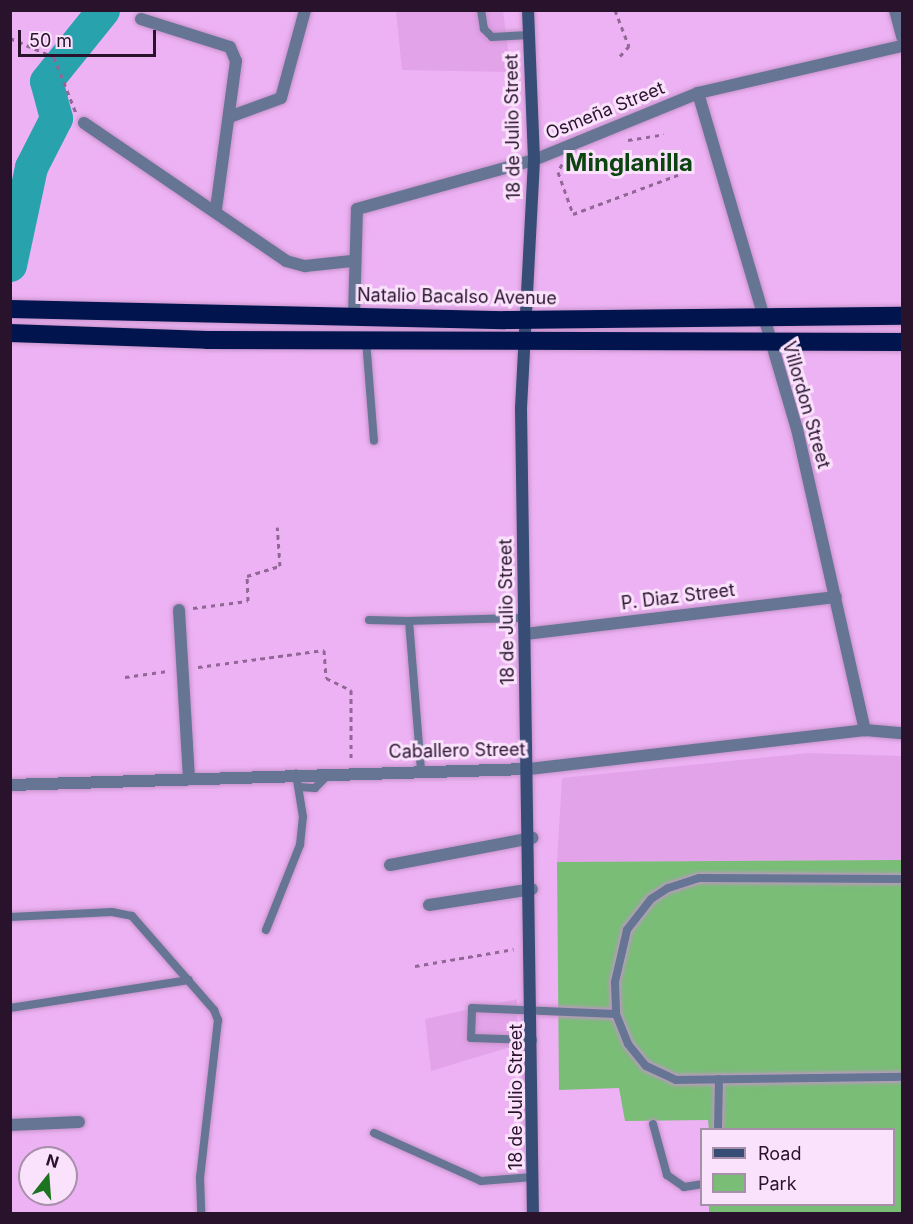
<!DOCTYPE html>
<html>
<head>
<meta charset="utf-8">
<style>
  body { margin:0 }
  #map { position:relative; width:913px; height:1224px; overflow:hidden; background:#edb2f3; font-family:Inter,sans-serif }
  div>[style] { position:absolute }
  .built>* { inset:0; background:#e3a3e9 }
  .green>* { inset:0; background:#79bd77 }
  .river>* { height:33px; margin:-16.5px; padding:0 16.5px; transform-origin:16.5px; border-radius:16.5px; background:#28a3ae }
  .path>* { height:3px; margin-top:-1.5px; transform-origin:0; background:repeating-linear-gradient(90deg,#906795 0 4.5px,transparent 0 9px) }
  .roads { filter:drop-shadow(0 0 2px #c692cb) drop-shadow(0 0 2px #c692cb) }
  .lane>* { height:8px; margin:-4px; padding:0 4px; transform-origin:4px; border-radius:4px; background:#667593 }
  .street>* { height:12px; margin:-6px; padding:0 6px; transform-origin:6px; border-radius:6px; background:#667593 }
  .secondary>* { height:12px; margin:-6px; padding:0 6px; transform-origin:6px; border-radius:6px; background:#384d76 }
  .highway>* { height:18px; margin:-9px; padding:0 9px; transform-origin:9px; border-radius:9px; background:#01144d }
  span { translate:-50% -50%; white-space:nowrap; text-align:center; line-height:1.15; -webkit-text-stroke:6px #fae2fc; paint-order:stroke }
  .street-label { font-size:18px; color:#29132c }
  .district-label { font-size:24px; color:#0c440f; font-weight:700 }
  .frame { position:absolute; inset:0; border:12px solid #29132c; pointer-events:none }
  .legend { position:absolute; left:700px; top:1128px; width:195px; height:78px; box-sizing:border-box; background:#fae2fc; border:2px solid #a68fa9; margin:0; padding:8px 10px; list-style:none; font-size:18px; color:#29132c }
  .legend li { display:flex; align-items:center; gap:12px; height:30px }
  .legend b { width:30px; border:2px solid #a68fa9 }
  .north { position:absolute; left:18px; top:1146px; width:60px; height:60px; box-sizing:border-box; background:#fae2fc; border:2px solid #a68fa9; border-radius:50%; rotate:17deg; font-size:16px; font-weight:700; line-height:24px; text-align:center; color:#29132c }
  .north::after { content:''; display:block; margin:auto; width:21px; height:27px; background:#1c7320; clip-path:polygon(50% 0,100% 100%,50% 72%,0 100%) }
  .scale { position:absolute; left:18px; top:30px; width:138px; height:27px; box-sizing:border-box; border:3px solid #29132c; border-top:0; padding-left:8px; font-size:18px; line-height:21px; white-space:nowrap; color:#29132c; -webkit-text-stroke:4px #fae2fc; paint-order:stroke }
</style>
</head>
<body>
<div id="map">
  <div class="built">
    <div style="clip-path:polygon(396px 11px,503px 11px,511px 72px,402px 70px)"></div>
    <div style="clip-path:polygon(809px 753px,902px 756px,902px 860px,557px 862px,562px 778px)"></div>
    <div style="clip-path:polygon(517px 999px,517px 1045px,431px 1071px,425px 1019px)"></div>
  </div>
  <div class="green">
    <div style="clip-path:polygon(902px 860px,902px 1213px,709px 1213px,709px 1204px,894px 1204px,894px 1130px,709px 1130px,708px 1120px,625px 1121px,619px 1088px,559px 1090px,557px 862px)"></div>
  </div>
  <div class="river">
    <div style="left:10px;top:265px;width:100px;rotate:-77.9deg"></div>
    <div style="left:31px;top:167px;width:55px;rotate:-63deg"></div>
    <div style="left:56px;top:118px;width:38px;rotate:-105deg"></div>
    <div style="left:46px;top:81px;width:91px;rotate:-51.2deg"></div>
  </div>
  <div class="path">
    <div style="left:615px;top:10px;width:39px;rotate:69deg"></div>
    <div style="left:629px;top:46px;width:15px;rotate:132deg"></div>
    <div style="left:10px;top:38px;width:48px;rotate:23.4deg"></div>
    <div style="left:54px;top:57px;width:60px;rotate:68.6deg"></div>
    <div style="left:628px;top:140px;width:36px;rotate:-9deg"></div>
    <div style="left:562px;top:164px;width:9px;rotate:117deg"></div>
    <div style="left:558px;top:172px;width:45px;rotate:70.3deg"></div>
    <div style="left:573px;top:214px;width:112px;rotate:-20.4deg"></div>
    <div style="left:193px;top:608px;width:55px;rotate:-7.3deg"></div>
    <div style="left:248px;top:601px;width:25px;rotate:-92deg"></div>
    <div style="left:247px;top:576px;width:34px;rotate:-17deg"></div>
    <div style="left:280px;top:566px;width:39px;rotate:-94deg"></div>
    <div style="left:198px;top:667px;width:127px;rotate:-7.7deg"></div>
    <div style="left:324px;top:650px;width:28px;rotate:86deg"></div>
    <div style="left:326px;top:678px;width:28px;rotate:26deg"></div>
    <div style="left:351px;top:690px;width:70px;rotate:90deg"></div>
    <div style="left:125px;top:677px;width:43px;rotate:-7.9deg"></div>
    <div style="left:415px;top:966px;width:100px;rotate:-9.7deg"></div>
  </div>
  <div class="roads">
    <div class="lane">
      <div style="left:481px;top:10px;width:19px;rotate:81deg"></div>
      <div style="left:484px;top:29px;width:11px;rotate:45deg"></div>
      <div style="left:492px;top:37px;width:37px;rotate:-3deg"></div>
      <div style="left:366px;top:340px;width:101px;rotate:85.5deg"></div>
      <div style="left:369px;top:620px;width:40px;rotate:1.4deg"></div>
      <div style="left:409px;top:621px;width:149px;rotate:85.4deg"></div>
      <div style="left:409px;top:621px;width:116px;rotate:-1.5deg"></div>
      <div style="left:299px;top:787px;width:16px;rotate:4deg"></div>
      <div style="left:315px;top:788px;width:21px;rotate:-45deg"></div>
      <div style="left:902px;top:879px;width:203px;rotate:-179.7deg"></div>
      <div style="left:699px;top:878px;width:33px;rotate:162deg"></div>
      <div style="left:668px;top:888px;width:20px;rotate:147deg"></div>
      <div style="left:651px;top:899px;width:39px;rotate:128deg"></div>
      <div style="left:627px;top:930px;width:53px;rotate:103deg"></div>
      <div style="left:615px;top:982px;width:32px;rotate:88deg"></div>
      <div style="left:616px;top:1014px;width:32px;rotate:68deg"></div>
      <div style="left:628px;top:1044px;width:28px;rotate:51deg"></div>
      <div style="left:646px;top:1066px;width:33px;rotate:25deg"></div>
      <div style="left:676px;top:1080px;width:226px;rotate:-0.8deg"></div>
      <div style="left:10px;top:917px;width:102px;rotate:-2.8deg"></div>
      <div style="left:112px;top:912px;width:20px;rotate:11deg"></div>
      <div style="left:132px;top:916px;width:125px;rotate:48.9deg"></div>
      <div style="left:214px;top:1010px;width:11px;rotate:68deg"></div>
      <div style="left:218px;top:1020px;width:158px;rotate:96.5deg"></div>
      <div style="left:200px;top:1177px;width:37px;rotate:88deg"></div>
      <div style="left:266px;top:930px;width:92px;rotate:-68.2deg"></div>
      <div style="left:300px;top:845px;width:28px;rotate:-84deg"></div>
      <div style="left:303px;top:817px;width:44px;rotate:-99.2deg"></div>
      <div style="left:10px;top:1008px;width:181px;rotate:-8.9deg"></div>
      <div style="left:533px;top:1040px;width:62px;rotate:-178.2deg"></div>
      <div style="left:471px;top:1038px;width:30px;rotate:-88deg"></div>
      <div style="left:472px;top:1008px;width:144px;rotate:2.4deg"></div>
      <div style="left:653px;top:1124px;width:53px;rotate:74.6deg"></div>
      <div style="left:667px;top:1175px;width:21px;rotate:35deg"></div>
      <div style="left:684px;top:1187px;width:18px;rotate:-9deg"></div>
      <div style="left:718px;top:1130px;width:51px;rotate:-88.9deg"></div>
      <div style="left:374px;top:1133px;width:117px;rotate:24.2deg"></div>
      <div style="left:481px;top:1181px;width:52px;rotate:-4.4deg"></div>
    </div>
    <div class="street">
      <div style="left:895px;top:10px;width:28px;rotate:75deg"></div>
      <div style="left:141px;top:19px;width:93px;rotate:17.5deg"></div>
      <div style="left:230px;top:47px;width:15px;rotate:67deg"></div>
      <div style="left:236px;top:61px;width:149px;rotate:97.7deg"></div>
      <div style="left:698px;top:93px;width:350px;rotate:73.6deg"></div>
      <div style="left:797px;top:429px;width:309px;rotate:77.3deg"></div>
      <div style="left:232px;top:116px;width:52px;rotate:-20.2deg"></div>
      <div style="left:281px;top:98px;width:91px;rotate:-74.7deg"></div>
      <div style="left:84px;top:123px;width:245px;rotate:34.3deg"></div>
      <div style="left:286px;top:261px;width:20px;rotate:15deg"></div>
      <div style="left:305px;top:266px;width:47px;rotate:-6.1deg"></div>
      <div style="left:354px;top:316px;width:107px;rotate:-88.4deg"></div>
      <div style="left:357px;top:209px;width:184px;rotate:-15.5deg"></div>
      <div style="left:534px;top:160px;width:177px;rotate:-22.2deg"></div>
      <div style="left:698px;top:93px;width:209px;rotate:-13deg"></div>
      <div style="left:179px;top:610px;width:167px;rotate:86.6deg"></div>
      <div style="left:525px;top:634px;width:313px;rotate:-6.8deg"></div>
      <div style="left:10px;top:785px;width:519px;rotate:-1.77deg"></div>
      <div style="left:529px;top:769px;width:338px;rotate:-6.6deg"></div>
      <div style="left:865px;top:730px;width:37px;rotate:5deg"></div>
      <div style="left:390px;top:865px;width:145px;rotate:-10.8deg"></div>
      <div style="left:429px;top:905px;width:104px;rotate:-8.8deg"></div>
      <div style="left:10px;top:1125px;width:69px;rotate:-2.5deg"></div>
    </div>
    <div class="secondary">
      <div style="left:528px;top:10px;width:150px;rotate:87.7deg"></div>
      <div style="left:534px;top:160px;width:249px;rotate:93deg"></div>
      <div style="left:521px;top:409px;width:805px;rotate:89.15deg"></div>
    </div>
    <div class="highway">
      <div style="left:10px;top:309px;width:495px;rotate:1.3deg"></div>
      <div style="left:505px;top:320px;width:397px;rotate:-0.6deg"></div>
      <div style="left:10px;top:333px;width:197px;rotate:2deg"></div>
      <div style="left:207px;top:340px;width:695px;rotate:0.16deg"></div>
    </div>
  </div>
  <div class="street-label">
    <span style="left:605px;top:111px;rotate:-22deg">Osmeña Street</span>
    <span style="left:513px;top:127px;rotate:-91deg">18 de Julio Street</span>
    <span style="left:457px;top:297px;rotate:1deg">Natalio Bacalso Avenue</span>
    <span style="left:806px;top:405px;rotate:74deg">Villordon Street</span>
    <span style="left:678px;top:597px;rotate:-7deg">P. Diaz Street</span>
    <span style="left:507px;top:612px;rotate:-91deg">18 de Julio Street</span>
    <span style="left:457px;top:751px;rotate:-1deg">Caballero Street</span>
    <span style="left:516px;top:1097px;rotate:-90deg">18 de Julio Street</span>
  </div>
  <div class="district-label">
    <span style="left:629px;top:163px">Minglanilla</span>
  </div>
  <div class="frame"></div>
  <ul class="legend">
  <li><b style="height:8px;background:#384d76"></b>Road</li>
  <li><b style="height:16px;background:#79bd77"></b>Park</li>
  </ul>
  <div class="north">N</div>
  <div class="scale">50 m</div>
</div>
</body>
</html>
